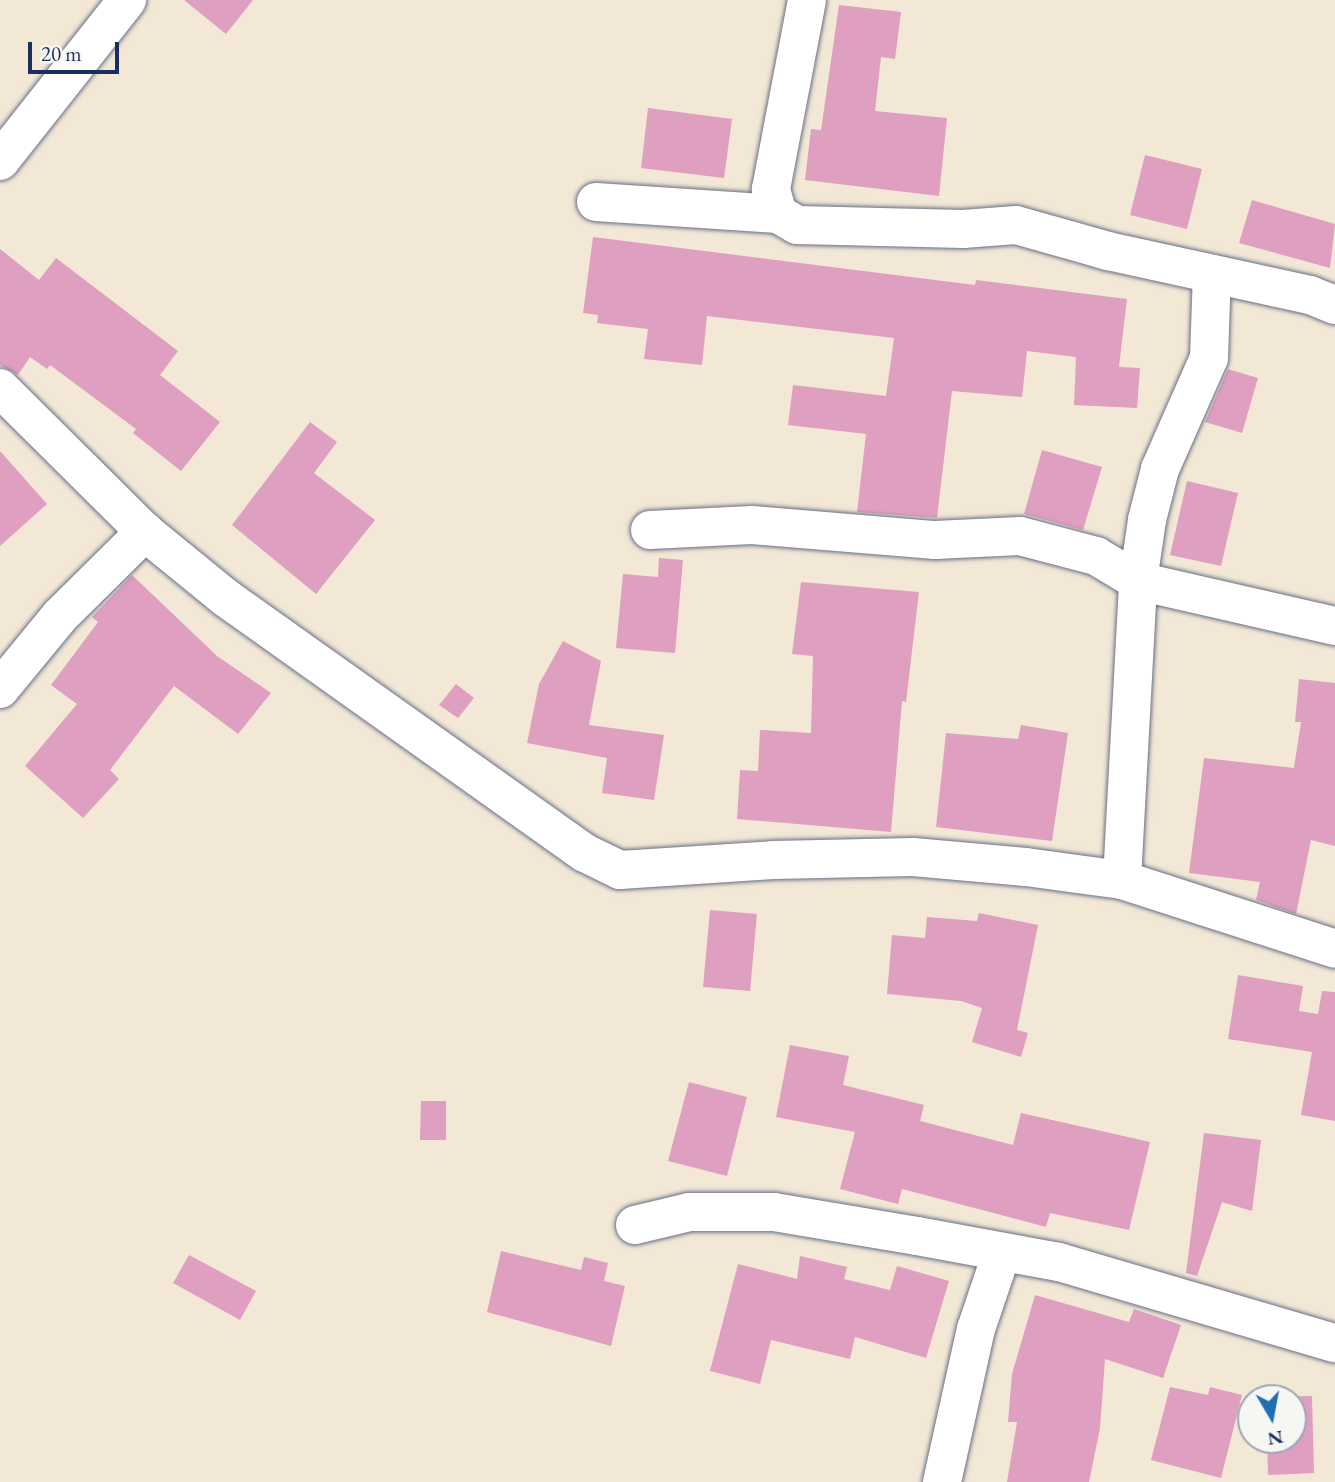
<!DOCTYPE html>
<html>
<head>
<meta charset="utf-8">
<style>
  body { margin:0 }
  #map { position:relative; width:1335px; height:1482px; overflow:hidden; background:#f3e8d6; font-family:"EB Garamond",serif }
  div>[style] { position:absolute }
  .building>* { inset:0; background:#de9fc1 }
  .roads { filter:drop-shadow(0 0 2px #677088) drop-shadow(0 0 2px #677088) }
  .minor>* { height:38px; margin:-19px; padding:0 19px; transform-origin:19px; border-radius:19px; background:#fff }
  span { translate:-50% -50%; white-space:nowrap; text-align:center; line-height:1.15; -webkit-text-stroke:5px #f6f6f2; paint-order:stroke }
  .north { position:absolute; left:1237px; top:1384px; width:70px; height:70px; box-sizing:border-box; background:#f6f6f2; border:2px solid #9ea6b7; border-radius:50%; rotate:170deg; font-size:19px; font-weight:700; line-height:28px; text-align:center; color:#1b2f5e }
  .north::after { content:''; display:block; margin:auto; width:24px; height:32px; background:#1f6fb2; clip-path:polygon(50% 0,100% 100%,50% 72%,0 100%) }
  .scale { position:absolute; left:28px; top:42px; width:91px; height:32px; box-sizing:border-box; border:4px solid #1b2f5e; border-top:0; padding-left:9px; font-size:21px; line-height:24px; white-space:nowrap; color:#1b2f5e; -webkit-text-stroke:5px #f6f6f2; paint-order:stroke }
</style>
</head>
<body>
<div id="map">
  <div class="building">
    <div style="clip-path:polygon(184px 0,253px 0,226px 34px)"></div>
    <div style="clip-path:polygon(839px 5px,901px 12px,895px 59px,881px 57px,875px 111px,947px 118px,939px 196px,805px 180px,811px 129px,821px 130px)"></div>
    <div style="clip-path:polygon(648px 108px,732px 119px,724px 178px,641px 168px)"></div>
    <div style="clip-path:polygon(1145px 155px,1202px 169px,1187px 229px,1130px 215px)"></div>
    <div style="clip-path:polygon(1252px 200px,1335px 224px,1330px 268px,1239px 243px)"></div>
    <div style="clip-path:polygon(593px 237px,975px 285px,976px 280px,1127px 299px,1119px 367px,1140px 368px,1137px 408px,1074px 405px,1076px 357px,1027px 351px,1022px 397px,952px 391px,937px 518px,857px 512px,866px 434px,788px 425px,793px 385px,886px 396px,894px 338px,707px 316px,702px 365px,644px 359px,648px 329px,597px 323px,598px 315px,583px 313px)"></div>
    <div style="clip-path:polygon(0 249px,39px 280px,56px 258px,178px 351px,160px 375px,220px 422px,181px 471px,133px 433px,136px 429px,50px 365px,47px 369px,30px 357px,18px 375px,0 365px)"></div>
    <div style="clip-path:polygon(1228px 369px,1258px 378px,1242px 433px,1205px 422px)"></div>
    <div style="clip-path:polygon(310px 422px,337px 442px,314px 473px,375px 520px,316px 594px,232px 525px)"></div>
    <div style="clip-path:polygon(1042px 450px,1102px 467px,1083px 530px,1024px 514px)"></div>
    <div style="clip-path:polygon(0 451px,47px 504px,0 546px)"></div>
    <div style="clip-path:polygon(1187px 481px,1238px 493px,1221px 566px,1170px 555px)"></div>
    <div style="clip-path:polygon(659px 558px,683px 560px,675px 653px,616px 648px,623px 574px,658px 577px)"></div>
    <div style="clip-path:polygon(132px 575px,217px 656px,271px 693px,238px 734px,174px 686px,110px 770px,119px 779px,83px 818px,25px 766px,77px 704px,51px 685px,98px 622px,92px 617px)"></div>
    <div style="clip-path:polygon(801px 582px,919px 592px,906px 702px,902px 701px,891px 832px,737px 819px,740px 770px,758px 771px,760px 730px,811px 733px,813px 656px,792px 654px)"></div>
    <div style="clip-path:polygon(563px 641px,601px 661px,589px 725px,664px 735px,654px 800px,602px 793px,607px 758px,527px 743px,539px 684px)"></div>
    <div style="clip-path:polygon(1299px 679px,1335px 683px,1335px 846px,1311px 840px,1296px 914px,1256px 900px,1260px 882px,1189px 873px,1204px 758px,1294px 768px,1301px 722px,1295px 722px)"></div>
    <div style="clip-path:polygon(456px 684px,474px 698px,458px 718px,439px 705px)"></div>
    <div style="clip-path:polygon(1021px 725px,1068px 733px,1052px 841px,936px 827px,946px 733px,1018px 739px)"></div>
    <div style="clip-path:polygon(710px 910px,757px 914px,750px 991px,703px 987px)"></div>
    <div style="clip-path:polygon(979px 913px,1038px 925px,1017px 1030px,1028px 1033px,1021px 1057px,972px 1042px,982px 1008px,961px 1001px,887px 994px,892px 935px,925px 938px,927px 917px,977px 921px)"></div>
    <div style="clip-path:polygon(1238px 975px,1303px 986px,1299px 1011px,1318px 1014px,1322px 991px,1335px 992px,1335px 1121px,1301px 1115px,1312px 1052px,1228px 1039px)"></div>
    <div style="clip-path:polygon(790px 1045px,849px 1056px,843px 1085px,924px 1105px,920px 1121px,1013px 1145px,1021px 1113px,1150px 1142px,1129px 1230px,1050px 1213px,1046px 1227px,902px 1189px,898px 1204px,840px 1189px,855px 1132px,776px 1117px)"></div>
    <div style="clip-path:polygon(689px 1082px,747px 1097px,727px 1176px,668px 1161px)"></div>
    <div style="clip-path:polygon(421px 1101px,446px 1101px,446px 1140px,420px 1140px)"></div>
    <div style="clip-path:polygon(1204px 1133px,1261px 1140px,1252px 1211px,1222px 1202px,1197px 1276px,1186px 1273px)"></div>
    <div style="clip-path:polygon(501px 1251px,581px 1270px,584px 1257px,608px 1263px,604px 1281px,625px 1286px,611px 1346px,487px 1312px)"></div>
    <div style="clip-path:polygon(189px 1255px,256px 1291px,240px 1320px,173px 1283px)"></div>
    <div style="clip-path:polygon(800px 1256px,847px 1267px,844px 1279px,890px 1290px,897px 1266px,949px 1281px,926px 1358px,855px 1337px,850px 1359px,771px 1340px,760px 1384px,710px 1371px,738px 1264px,797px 1279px)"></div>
    <div style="clip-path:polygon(1035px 1295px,1129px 1322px,1134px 1309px,1181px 1325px,1163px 1378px,1105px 1359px,1100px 1428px,1089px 1482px,1007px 1482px,1017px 1422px,1008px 1422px,1012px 1374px)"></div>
    <div style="clip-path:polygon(1170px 1387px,1208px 1395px,1210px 1387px,1242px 1395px,1221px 1478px,1151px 1460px)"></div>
    <div style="clip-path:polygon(1312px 1396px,1314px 1473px,1268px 1475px,1267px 1440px,1293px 1440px,1293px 1398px,1266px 1397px)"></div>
  </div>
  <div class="roads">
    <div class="minor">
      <div style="left:0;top:161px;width:205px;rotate:-51.7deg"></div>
      <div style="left:596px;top:202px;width:182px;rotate:3.8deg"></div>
      <div style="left:778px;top:214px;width:22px;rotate:30deg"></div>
      <div style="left:797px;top:225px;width:166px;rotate:1.4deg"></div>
      <div style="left:963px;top:229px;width:53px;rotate:-4.3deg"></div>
      <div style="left:1016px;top:225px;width:96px;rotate:15.8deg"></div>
      <div style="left:1108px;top:251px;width:207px;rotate:12.3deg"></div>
      <div style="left:1310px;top:295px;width:27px;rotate:22deg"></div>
      <div style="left:778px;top:214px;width:26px;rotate:-106deg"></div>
      <div style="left:771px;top:189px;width:192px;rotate:-79.2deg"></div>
      <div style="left:0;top:388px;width:204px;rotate:44.8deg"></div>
      <div style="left:145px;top:532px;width:104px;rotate:39.2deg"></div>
      <div style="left:226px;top:598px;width:440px;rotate:35.4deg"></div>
      <div style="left:585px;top:853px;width:39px;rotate:26deg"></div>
      <div style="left:620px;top:870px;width:153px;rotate:-3.7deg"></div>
      <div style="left:773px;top:860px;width:140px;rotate:-1.2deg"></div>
      <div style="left:913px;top:857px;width:113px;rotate:5.1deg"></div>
      <div style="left:1026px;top:867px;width:97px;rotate:7.7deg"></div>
      <div style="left:1122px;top:880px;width:224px;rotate:17.9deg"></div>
      <div style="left:650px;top:530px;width:102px;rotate:-2.8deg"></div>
      <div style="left:752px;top:525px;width:184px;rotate:4.7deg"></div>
      <div style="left:935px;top:540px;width:85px;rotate:-2.7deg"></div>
      <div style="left:1020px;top:536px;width:79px;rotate:14.7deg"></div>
      <div style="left:1096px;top:556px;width:49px;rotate:30.8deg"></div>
      <div style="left:1138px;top:581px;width:202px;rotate:12.9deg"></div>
      <div style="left:0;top:689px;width:94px;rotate:-50.6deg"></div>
      <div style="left:60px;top:616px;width:120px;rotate:-44.7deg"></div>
      <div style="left:1122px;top:880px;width:299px;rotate:-86.9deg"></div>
      <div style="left:1138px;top:581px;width:62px;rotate:-81.6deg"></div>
      <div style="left:1147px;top:520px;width:53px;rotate:-75.7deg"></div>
      <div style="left:1160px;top:469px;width:121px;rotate:-66.2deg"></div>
      <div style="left:1209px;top:358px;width:84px;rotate:-88deg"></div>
      <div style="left:635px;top:1225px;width:56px;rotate:-13.5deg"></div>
      <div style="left:689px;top:1212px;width:85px"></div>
      <div style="left:774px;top:1212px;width:145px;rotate:9.5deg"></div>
      <div style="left:917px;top:1236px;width:144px;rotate:10.4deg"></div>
      <div style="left:1059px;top:1262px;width:288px;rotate:16.4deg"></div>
      <div style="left:942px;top:1482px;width:157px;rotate:-77.5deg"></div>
      <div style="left:976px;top:1329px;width:81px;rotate:-71.3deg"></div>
    </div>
  </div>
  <div class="north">N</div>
  <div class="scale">20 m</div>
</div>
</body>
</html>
